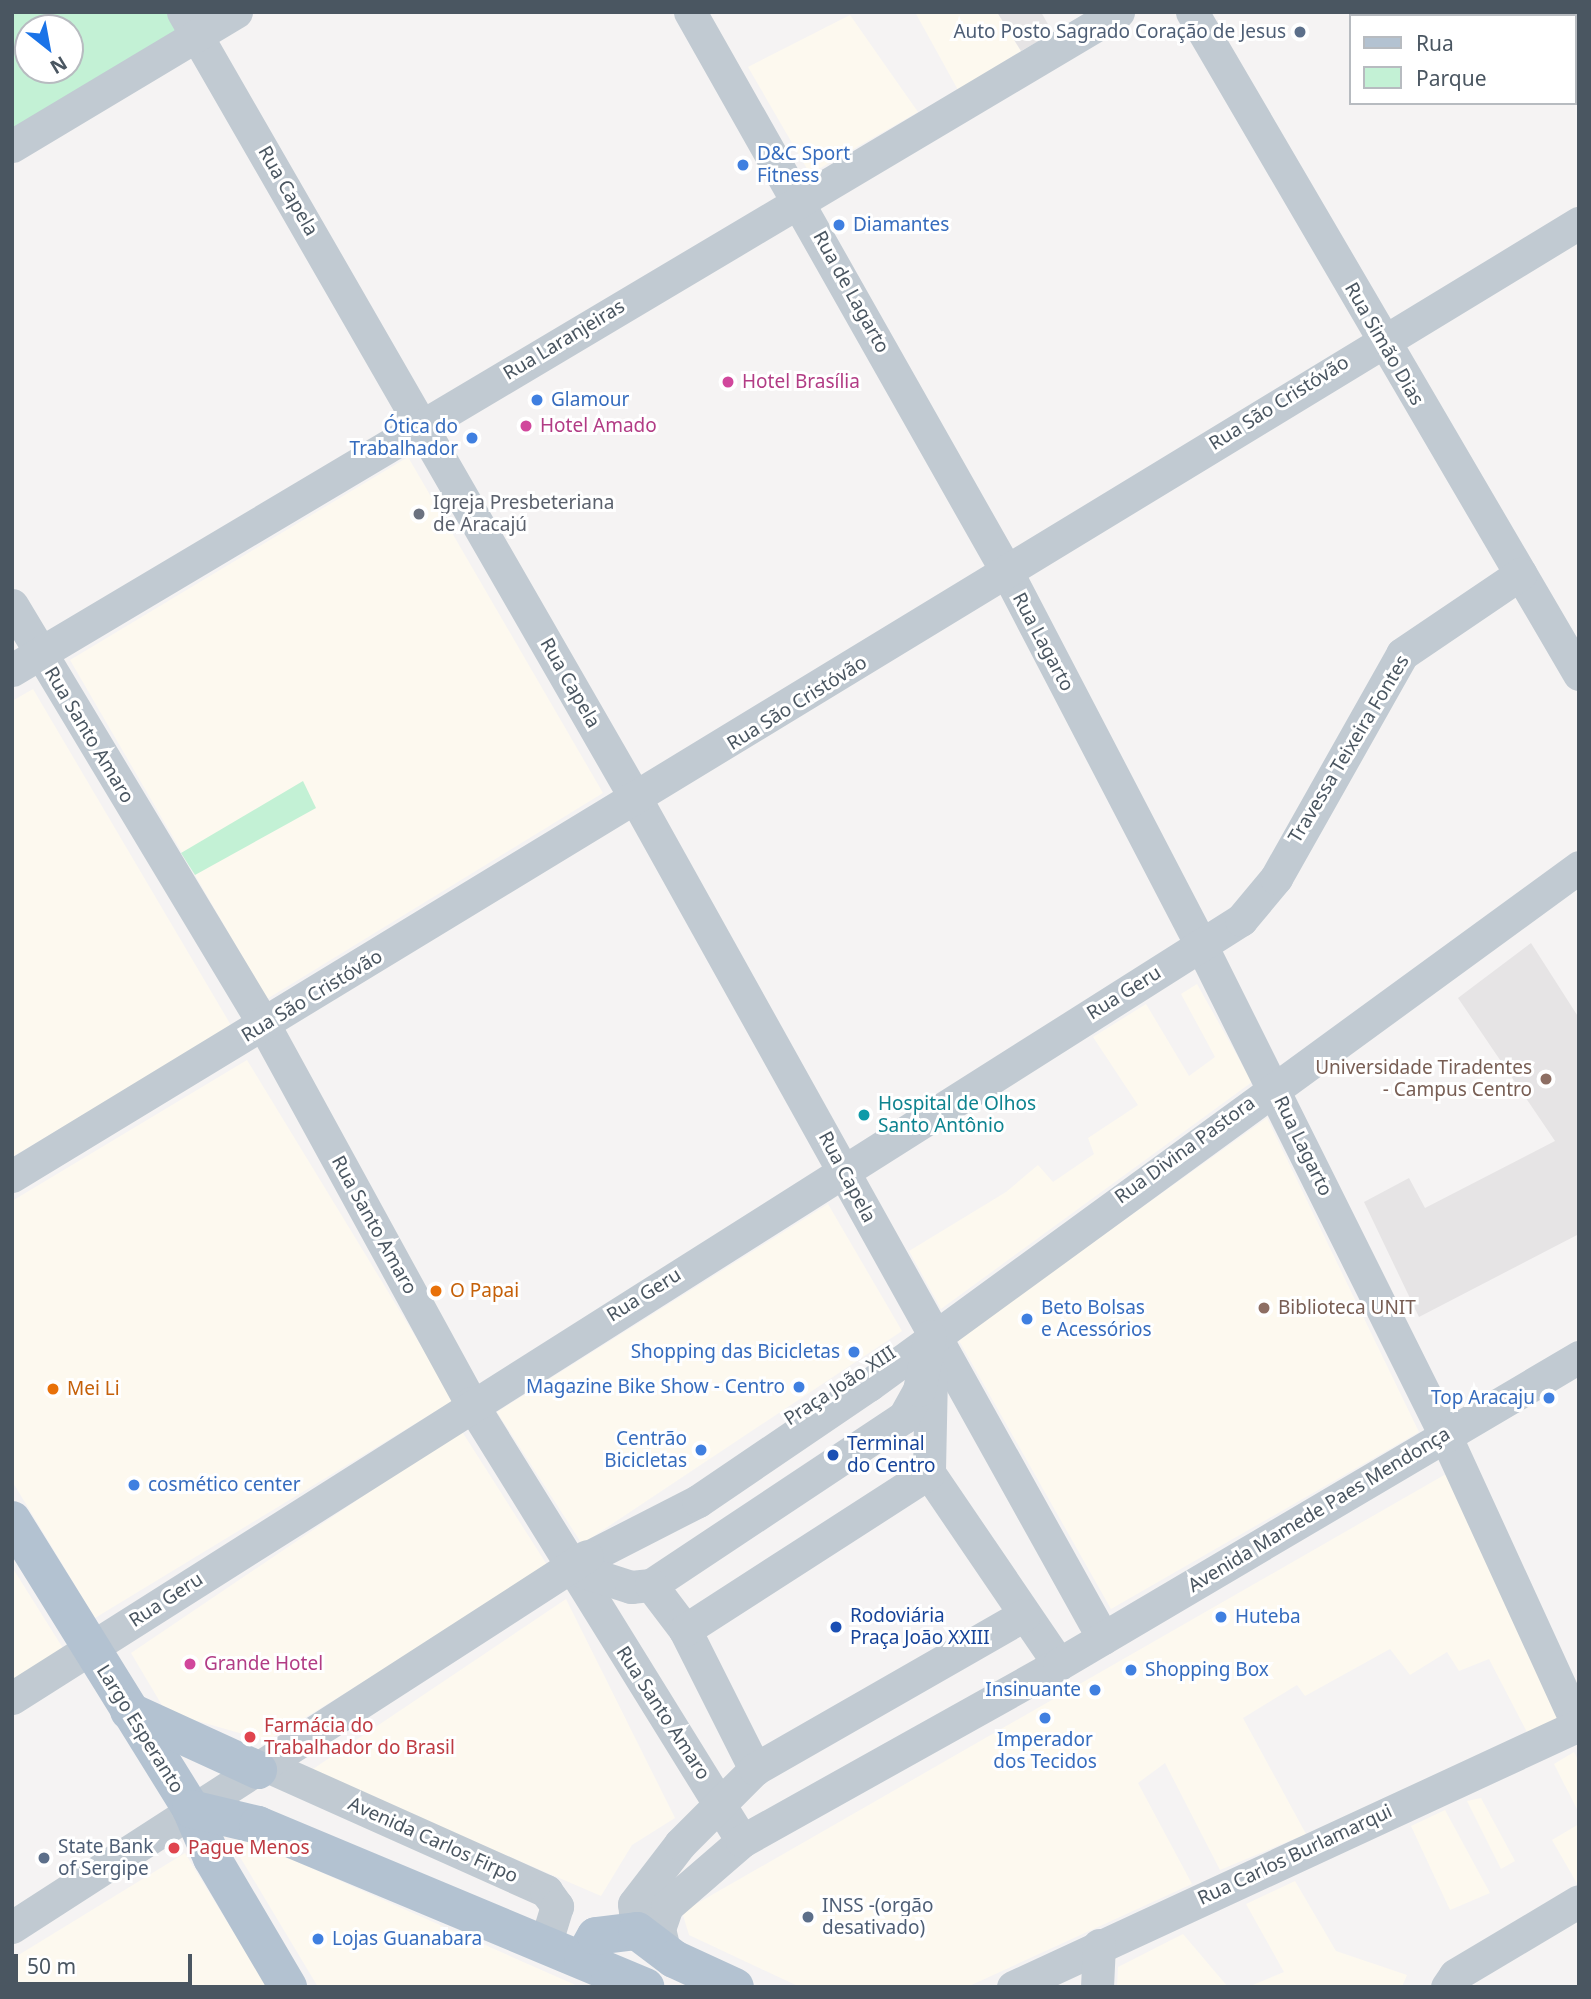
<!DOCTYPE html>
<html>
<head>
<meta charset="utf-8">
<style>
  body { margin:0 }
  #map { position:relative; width:1591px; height:1999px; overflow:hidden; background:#f5f3f3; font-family:"Noto Sans",sans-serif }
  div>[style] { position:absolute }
  .commercial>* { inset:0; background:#fdf9ef }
  .education>* { inset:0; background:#e6e4e5 }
  .green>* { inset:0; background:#c3f1d5 }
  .minor>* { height:33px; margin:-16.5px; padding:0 16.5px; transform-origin:16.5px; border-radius:16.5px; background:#c1cad2 }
  .major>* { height:38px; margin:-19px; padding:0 19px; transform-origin:19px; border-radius:19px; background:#b3c2d1 }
  .dots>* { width:19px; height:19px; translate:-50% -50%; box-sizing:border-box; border:4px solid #fff; border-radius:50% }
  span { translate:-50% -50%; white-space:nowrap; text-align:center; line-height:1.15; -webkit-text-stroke:6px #fff; paint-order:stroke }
  .service-label { font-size:19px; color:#4e5e75 }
  .right { translate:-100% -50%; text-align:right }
  .left { translate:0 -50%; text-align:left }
  .shop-label { font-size:19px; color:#366cbe }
  .street-label { font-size:19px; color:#4a5661 }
  .hotel-label { font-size:19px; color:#b23c85 }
  .worship-label { font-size:19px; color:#5b616d }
  .education-label { font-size:19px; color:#785e54 }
  .culture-label { font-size:19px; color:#0d838f }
  .food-label { font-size:19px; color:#c56008 }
  .transit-label { font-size:19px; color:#164399 }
  .health-label { font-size:19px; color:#be3a42 }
  .frame { position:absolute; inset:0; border:14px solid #4a5661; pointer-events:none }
  .legend { position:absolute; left:1349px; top:14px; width:228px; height:91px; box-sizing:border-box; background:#fff; border:2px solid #b7bbc0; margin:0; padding:9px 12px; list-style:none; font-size:21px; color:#4a5661 }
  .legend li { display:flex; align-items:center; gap:14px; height:35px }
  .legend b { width:35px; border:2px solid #b7bbc0 }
  .north { position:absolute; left:14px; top:14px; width:70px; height:70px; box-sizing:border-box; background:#fff; border:2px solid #b7bbc0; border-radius:50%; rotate:149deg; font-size:19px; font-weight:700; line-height:28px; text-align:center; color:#4a5661 }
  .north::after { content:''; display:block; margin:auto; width:24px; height:32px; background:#1a73e8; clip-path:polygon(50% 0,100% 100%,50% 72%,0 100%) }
  .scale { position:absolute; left:14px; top:1954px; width:178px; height:32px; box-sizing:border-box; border:4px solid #4a5661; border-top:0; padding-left:9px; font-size:21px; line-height:24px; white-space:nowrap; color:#4a5661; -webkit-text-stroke:5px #fff; paint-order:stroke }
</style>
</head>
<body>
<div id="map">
  <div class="commercial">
    <div style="clip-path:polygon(915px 12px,997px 12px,1021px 51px,958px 90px)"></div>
    <div style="clip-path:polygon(850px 15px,918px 112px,810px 174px,748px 67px)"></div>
    <div style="clip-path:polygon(408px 457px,603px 793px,267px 999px,70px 660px)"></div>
    <div style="clip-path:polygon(33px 689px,232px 1027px,12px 1157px,12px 701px)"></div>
    <div style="clip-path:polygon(1197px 984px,1252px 1082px,941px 1309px,909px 1251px,1006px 1192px,1038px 1165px,1053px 1182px,1094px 1154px,1088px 1138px,1138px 1105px,1093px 1037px,1146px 1004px,1189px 1076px,1215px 1057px,1181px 994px)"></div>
    <div style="clip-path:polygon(247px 1060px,454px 1400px,95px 1618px,12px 1481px,12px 1201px)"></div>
    <div style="clip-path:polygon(1267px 1118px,1419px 1432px,1111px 1609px,958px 1339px)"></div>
    <div style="clip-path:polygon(828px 1204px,902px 1331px,582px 1544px,497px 1412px)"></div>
    <div style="clip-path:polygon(461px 1430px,549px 1568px,267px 1741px,166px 1712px,131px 1653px)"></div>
    <div style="clip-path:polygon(1446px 1474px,1562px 1721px,1528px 1734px,1489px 1659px,1459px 1671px,1447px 1652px,1410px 1675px,1390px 1649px,1305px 1696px,1297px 1685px,1243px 1718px,1306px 1834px,1220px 1870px,1165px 1763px,1138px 1783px,1192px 1884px,967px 1987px,800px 1987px,689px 1935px,682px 1912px)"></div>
    <div style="clip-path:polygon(12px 1567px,66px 1653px,12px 1685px)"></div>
    <div style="clip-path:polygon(566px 1599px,675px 1818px,632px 1845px,601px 1896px,310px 1771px)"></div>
    <div style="clip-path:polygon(1574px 1752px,1579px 1762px,1579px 1813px,1554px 1764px)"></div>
    <div style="clip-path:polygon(1481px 1798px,1515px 1861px,1501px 1869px,1467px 1801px)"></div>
    <div style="clip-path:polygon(1445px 1810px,1490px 1893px,1450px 1910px,1411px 1826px)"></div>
    <div style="clip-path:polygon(1579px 1824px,1579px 1887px,1552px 1840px)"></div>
    <div style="clip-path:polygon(241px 1837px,580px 1987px,318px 1987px,231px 1842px)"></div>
    <div style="clip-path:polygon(185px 1853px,267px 1987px,12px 1987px,12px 1959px)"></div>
    <div style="clip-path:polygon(1295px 1881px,1336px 1951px,1407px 1975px,1402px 1987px,1248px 1987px,1284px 1972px,1246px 1904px)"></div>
    <div style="clip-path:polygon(1183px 1934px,1228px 1987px,1117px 1987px,1118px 1967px)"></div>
  </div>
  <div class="education">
    <div style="clip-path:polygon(997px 12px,1041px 12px,1053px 33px,1021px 51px)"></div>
    <div style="clip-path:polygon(1531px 943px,1579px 1018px,1579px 1234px,1419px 1317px,1364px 1202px,1409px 1178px,1425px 1208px,1555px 1141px,1458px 998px)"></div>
  </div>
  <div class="green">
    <div style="clip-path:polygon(evenodd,12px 12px,170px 12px,182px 32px,12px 132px,12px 12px,28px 28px,70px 28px,70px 70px,28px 70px,28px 28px)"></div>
    <div style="clip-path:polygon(303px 781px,316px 808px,195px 875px,181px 853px)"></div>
  </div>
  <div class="minor">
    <div style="left:183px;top:12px;width:910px;rotate:60.08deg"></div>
    <div style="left:637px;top:801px;width:958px;rotate:60.89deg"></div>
    <div style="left:690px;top:12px;width:646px;rotate:60.5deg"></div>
    <div style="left:1008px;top:574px;width:418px;rotate:62.5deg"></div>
    <div style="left:1201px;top:945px;width:547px;rotate:63.53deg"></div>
    <div style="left:1445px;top:1435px;width:322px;rotate:65.4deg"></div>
    <div style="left:1192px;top:12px;width:767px;rotate:59.69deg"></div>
    <div style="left:12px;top:146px;width:261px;rotate:-30.9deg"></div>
    <div style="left:12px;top:605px;width:490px;rotate:59deg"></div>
    <div style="left:264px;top:1025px;width:431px;rotate:61.3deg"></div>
    <div style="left:471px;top:1403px;width:515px;rotate:58.25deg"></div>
    <div style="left:12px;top:670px;width:1287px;rotate:-30.75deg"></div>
    <div style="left:12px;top:1176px;width:1834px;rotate:-31.31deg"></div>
    <div style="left:931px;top:1374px;width:99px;rotate:91.2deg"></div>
    <div style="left:929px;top:1473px;width:231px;rotate:55.8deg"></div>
    <div style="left:569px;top:1567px;width:145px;rotate:-27.1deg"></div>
    <div style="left:698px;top:1501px;width:207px;rotate:-34.2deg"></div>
    <div style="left:869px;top:1385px;width:879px;rotate:-36.11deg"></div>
    <div style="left:569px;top:1567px;width:65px;rotate:17.9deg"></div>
    <div style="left:631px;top:1587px;width:20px;rotate:-6deg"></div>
    <div style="left:651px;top:1585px;width:304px;rotate:-33.6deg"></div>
    <div style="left:904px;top:1417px;width:31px;rotate:-61deg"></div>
    <div style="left:919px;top:1390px;width:55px;rotate:-78.5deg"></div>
    <div style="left:651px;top:1585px;width:56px;rotate:52.9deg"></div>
    <div style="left:685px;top:1630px;width:156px;rotate:63.3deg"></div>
    <div style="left:685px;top:1630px;width:290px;rotate:-32.8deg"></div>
    <div style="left:12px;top:1698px;width:1455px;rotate:-32.34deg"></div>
    <div style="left:1241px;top:920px;width:55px;rotate:-50.2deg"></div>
    <div style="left:1276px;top:878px;width:257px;rotate:-60.6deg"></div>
    <div style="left:1402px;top:654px;width:143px;rotate:-34.1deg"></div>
    <div style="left:267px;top:1766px;width:306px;rotate:24.1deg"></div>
    <div style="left:546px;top:1891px;width:19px;rotate:54deg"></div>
    <div style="left:557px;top:1906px;width:38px;rotate:107deg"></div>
    <div style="left:12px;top:1927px;width:684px;rotate:-32.83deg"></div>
    <div style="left:637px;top:1931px;width:27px;rotate:-96deg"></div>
    <div style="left:634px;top:1904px;width:76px;rotate:-52.5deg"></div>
    <div style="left:680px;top:1844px;width:106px;rotate:-45deg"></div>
    <div style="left:755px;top:1769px;width:310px;rotate:-29.8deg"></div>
    <div style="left:663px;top:1945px;width:16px;rotate:-104deg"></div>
    <div style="left:659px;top:1929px;width:24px;rotate:-71deg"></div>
    <div style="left:667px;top:1906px;width:99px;rotate:-40.9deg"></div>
    <div style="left:742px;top:1841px;width:363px;rotate:-29.2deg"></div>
    <div style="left:1059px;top:1664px;width:604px;rotate:-30.56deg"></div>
    <div style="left:1013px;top:1987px;width:624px;rotate:-24.84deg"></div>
    <div style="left:1097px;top:1987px;width:42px;rotate:-87.3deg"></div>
    <div style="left:1447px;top:1987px;width:14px;rotate:-56deg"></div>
    <div style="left:1455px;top:1975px;width:144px;rotate:-30.8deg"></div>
  </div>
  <div class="major">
    <div style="left:12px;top:1520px;width:340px;rotate:58.2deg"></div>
    <div style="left:191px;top:1809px;width:53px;rotate:66.8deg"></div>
    <div style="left:212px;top:1858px;width:150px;rotate:59.5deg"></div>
    <div style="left:129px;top:1711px;width:142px;rotate:24.6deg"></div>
    <div style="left:191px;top:1809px;width:69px;rotate:13.4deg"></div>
    <div style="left:258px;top:1825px;width:420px;rotate:22.7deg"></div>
    <div style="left:583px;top:1959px;width:26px;rotate:-61deg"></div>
    <div style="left:596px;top:1936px;width:41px;rotate:-7deg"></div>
    <div style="left:637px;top:1931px;width:46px;rotate:37.1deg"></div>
    <div style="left:674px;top:1959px;width:67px;rotate:24.7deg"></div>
  </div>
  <div class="dots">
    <div style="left:1300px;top:32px;background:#5c6f8a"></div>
    <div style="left:743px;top:165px;background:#3f7fe0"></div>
    <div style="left:839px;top:225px;background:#3f7fe0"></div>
    <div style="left:728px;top:382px;background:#d1479c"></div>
    <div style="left:537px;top:400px;background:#3f7fe0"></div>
    <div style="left:526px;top:426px;background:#d1479c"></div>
    <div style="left:472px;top:438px;background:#3f7fe0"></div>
    <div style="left:419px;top:514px;background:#6b7280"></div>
    <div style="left:1546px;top:1079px;background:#8d6e63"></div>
    <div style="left:864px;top:1115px;background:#0f9aa8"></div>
    <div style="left:436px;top:1291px;background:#e8710a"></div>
    <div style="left:1264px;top:1308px;background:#8d6e63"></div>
    <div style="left:1027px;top:1319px;background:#3f7fe0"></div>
    <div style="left:854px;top:1352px;background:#3f7fe0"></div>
    <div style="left:799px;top:1387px;background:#3f7fe0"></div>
    <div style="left:53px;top:1389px;background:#e8710a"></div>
    <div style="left:1549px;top:1398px;background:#3f7fe0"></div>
    <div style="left:701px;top:1450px;background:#3f7fe0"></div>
    <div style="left:833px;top:1455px;background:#1a4fb4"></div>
    <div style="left:134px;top:1485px;background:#3f7fe0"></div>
    <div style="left:1221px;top:1617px;background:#3f7fe0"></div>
    <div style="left:836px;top:1627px;background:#1a4fb4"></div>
    <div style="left:190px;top:1664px;background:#d1479c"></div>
    <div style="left:1131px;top:1670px;background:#3f7fe0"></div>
    <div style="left:1095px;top:1690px;background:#3f7fe0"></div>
    <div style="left:1045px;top:1718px;background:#3f7fe0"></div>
    <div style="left:250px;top:1737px;background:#e0444e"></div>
    <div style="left:174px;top:1848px;background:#e0444e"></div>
    <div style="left:44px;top:1858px;background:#5c6f8a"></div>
    <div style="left:808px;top:1917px;background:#5c6f8a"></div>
    <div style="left:318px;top:1939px;background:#3f7fe0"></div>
  </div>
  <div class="service-label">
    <span class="right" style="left:1286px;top:32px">Auto Posto Sagrado Coração de Jesus</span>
    <span class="left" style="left:58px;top:1858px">State Bank<br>of Sergipe</span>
    <span class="left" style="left:822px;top:1917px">INSS -(orgão<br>desativado)</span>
  </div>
  <div class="shop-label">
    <span class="left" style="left:757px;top:165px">D&amp;C Sport<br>Fitness</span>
    <span class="left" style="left:853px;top:225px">Diamantes</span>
    <span class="left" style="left:551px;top:400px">Glamour</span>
    <span class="right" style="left:458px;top:438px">Ótica do<br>Trabalhador</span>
    <span class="left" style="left:1041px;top:1319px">Beto Bolsas<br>e Acessórios</span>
    <span class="right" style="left:840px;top:1352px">Shopping das Bicicletas</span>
    <span class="right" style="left:785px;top:1387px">Magazine Bike Show - Centro</span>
    <span class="right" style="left:1535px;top:1398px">Top Aracaju</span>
    <span class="right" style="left:687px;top:1450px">Centrão<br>Bicicletas</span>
    <span class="left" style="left:148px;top:1485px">cosmético center</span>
    <span class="left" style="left:1235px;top:1617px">Huteba</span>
    <span class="left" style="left:1145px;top:1670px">Shopping Box</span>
    <span class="right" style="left:1081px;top:1690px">Insinuante</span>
    <span style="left:1045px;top:1751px">Imperador<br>dos Tecidos</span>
    <span class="left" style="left:332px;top:1939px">Lojas Guanabara</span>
  </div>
  <div class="street-label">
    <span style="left:288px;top:191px;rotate:60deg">Rua Capela</span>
    <span style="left:851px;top:292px;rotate:61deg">Rua de Lagarto</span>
    <span style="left:564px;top:340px;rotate:-31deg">Rua Laranjeiras</span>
    <span style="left:1384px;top:344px;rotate:60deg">Rua Simão Dias</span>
    <span style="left:1279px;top:403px;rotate:-32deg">Rua São Cristóvão</span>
    <span style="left:1043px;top:642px;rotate:62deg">Rua Lagarto</span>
    <span style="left:570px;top:683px;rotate:60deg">Rua Capela</span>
    <span style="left:797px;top:703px;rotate:-32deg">Rua São Cristóvão</span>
    <span style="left:89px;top:735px;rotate:59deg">Rua Santo Amaro</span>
    <span style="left:1349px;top:749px;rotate:-59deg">Travessa Teixeira Fontes</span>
    <span style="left:1124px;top:993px;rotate:-32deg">Rua Geru</span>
    <span style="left:312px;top:996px;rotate:-31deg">Rua São Cristóvão</span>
    <span style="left:1303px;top:1146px;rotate:64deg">Rua Lagarto</span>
    <span style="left:1185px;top:1150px;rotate:-36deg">Rua Divina Pastora</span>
    <span style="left:847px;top:1177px;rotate:62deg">Rua Capela</span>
    <span style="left:374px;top:1225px;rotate:61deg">Rua Santo Amaro</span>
    <span style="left:644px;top:1295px;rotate:-32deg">Rua Geru</span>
    <span style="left:840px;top:1386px;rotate:-33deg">Praça João XIII</span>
    <span style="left:1319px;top:1510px;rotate:-31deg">Avenida Mamede Paes Mendonça</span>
    <span style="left:166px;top:1600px;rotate:-33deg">Rua Geru</span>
    <span style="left:663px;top:1713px;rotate:57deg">Rua Santo Amaro</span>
    <span style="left:140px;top:1729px;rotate:58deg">Largo Esperanto</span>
    <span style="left:433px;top:1840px;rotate:24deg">Avenida Carlos Firpo</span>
    <span style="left:1295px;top:1855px;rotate:-25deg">Rua Carlos Burlamarqui</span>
  </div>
  <div class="hotel-label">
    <span class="left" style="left:742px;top:382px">Hotel Brasília</span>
    <span class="left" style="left:540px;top:426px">Hotel Amado</span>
    <span class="left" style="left:204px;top:1664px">Grande Hotel</span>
  </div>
  <div class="worship-label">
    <span class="left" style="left:433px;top:514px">Igreja Presbeteriana<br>de Aracajú</span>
  </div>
  <div class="education-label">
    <span class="right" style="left:1532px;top:1079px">Universidade Tiradentes<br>- Campus Centro</span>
    <span class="left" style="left:1278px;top:1308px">Biblioteca UNIT</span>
  </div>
  <div class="culture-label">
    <span class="left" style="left:878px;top:1115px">Hospital de Olhos<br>Santo Antônio</span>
  </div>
  <div class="food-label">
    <span class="left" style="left:450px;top:1291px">O Papai</span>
    <span class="left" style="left:67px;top:1389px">Mei Li</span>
  </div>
  <div class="transit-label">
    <span class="left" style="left:847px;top:1455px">Terminal<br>do Centro</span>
    <span class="left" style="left:850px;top:1627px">Rodoviária<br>Praça João XXIII</span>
  </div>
  <div class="health-label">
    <span class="left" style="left:264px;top:1737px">Farmácia do<br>Trabalhador do Brasil</span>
    <span class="left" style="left:188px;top:1848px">Pague Menos</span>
  </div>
  <div class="frame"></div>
  <ul class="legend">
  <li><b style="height:9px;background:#b3c2d1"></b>Rua</li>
  <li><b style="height:19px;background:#c3f1d5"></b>Parque</li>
  </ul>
  <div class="north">N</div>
  <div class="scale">50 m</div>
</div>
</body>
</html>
